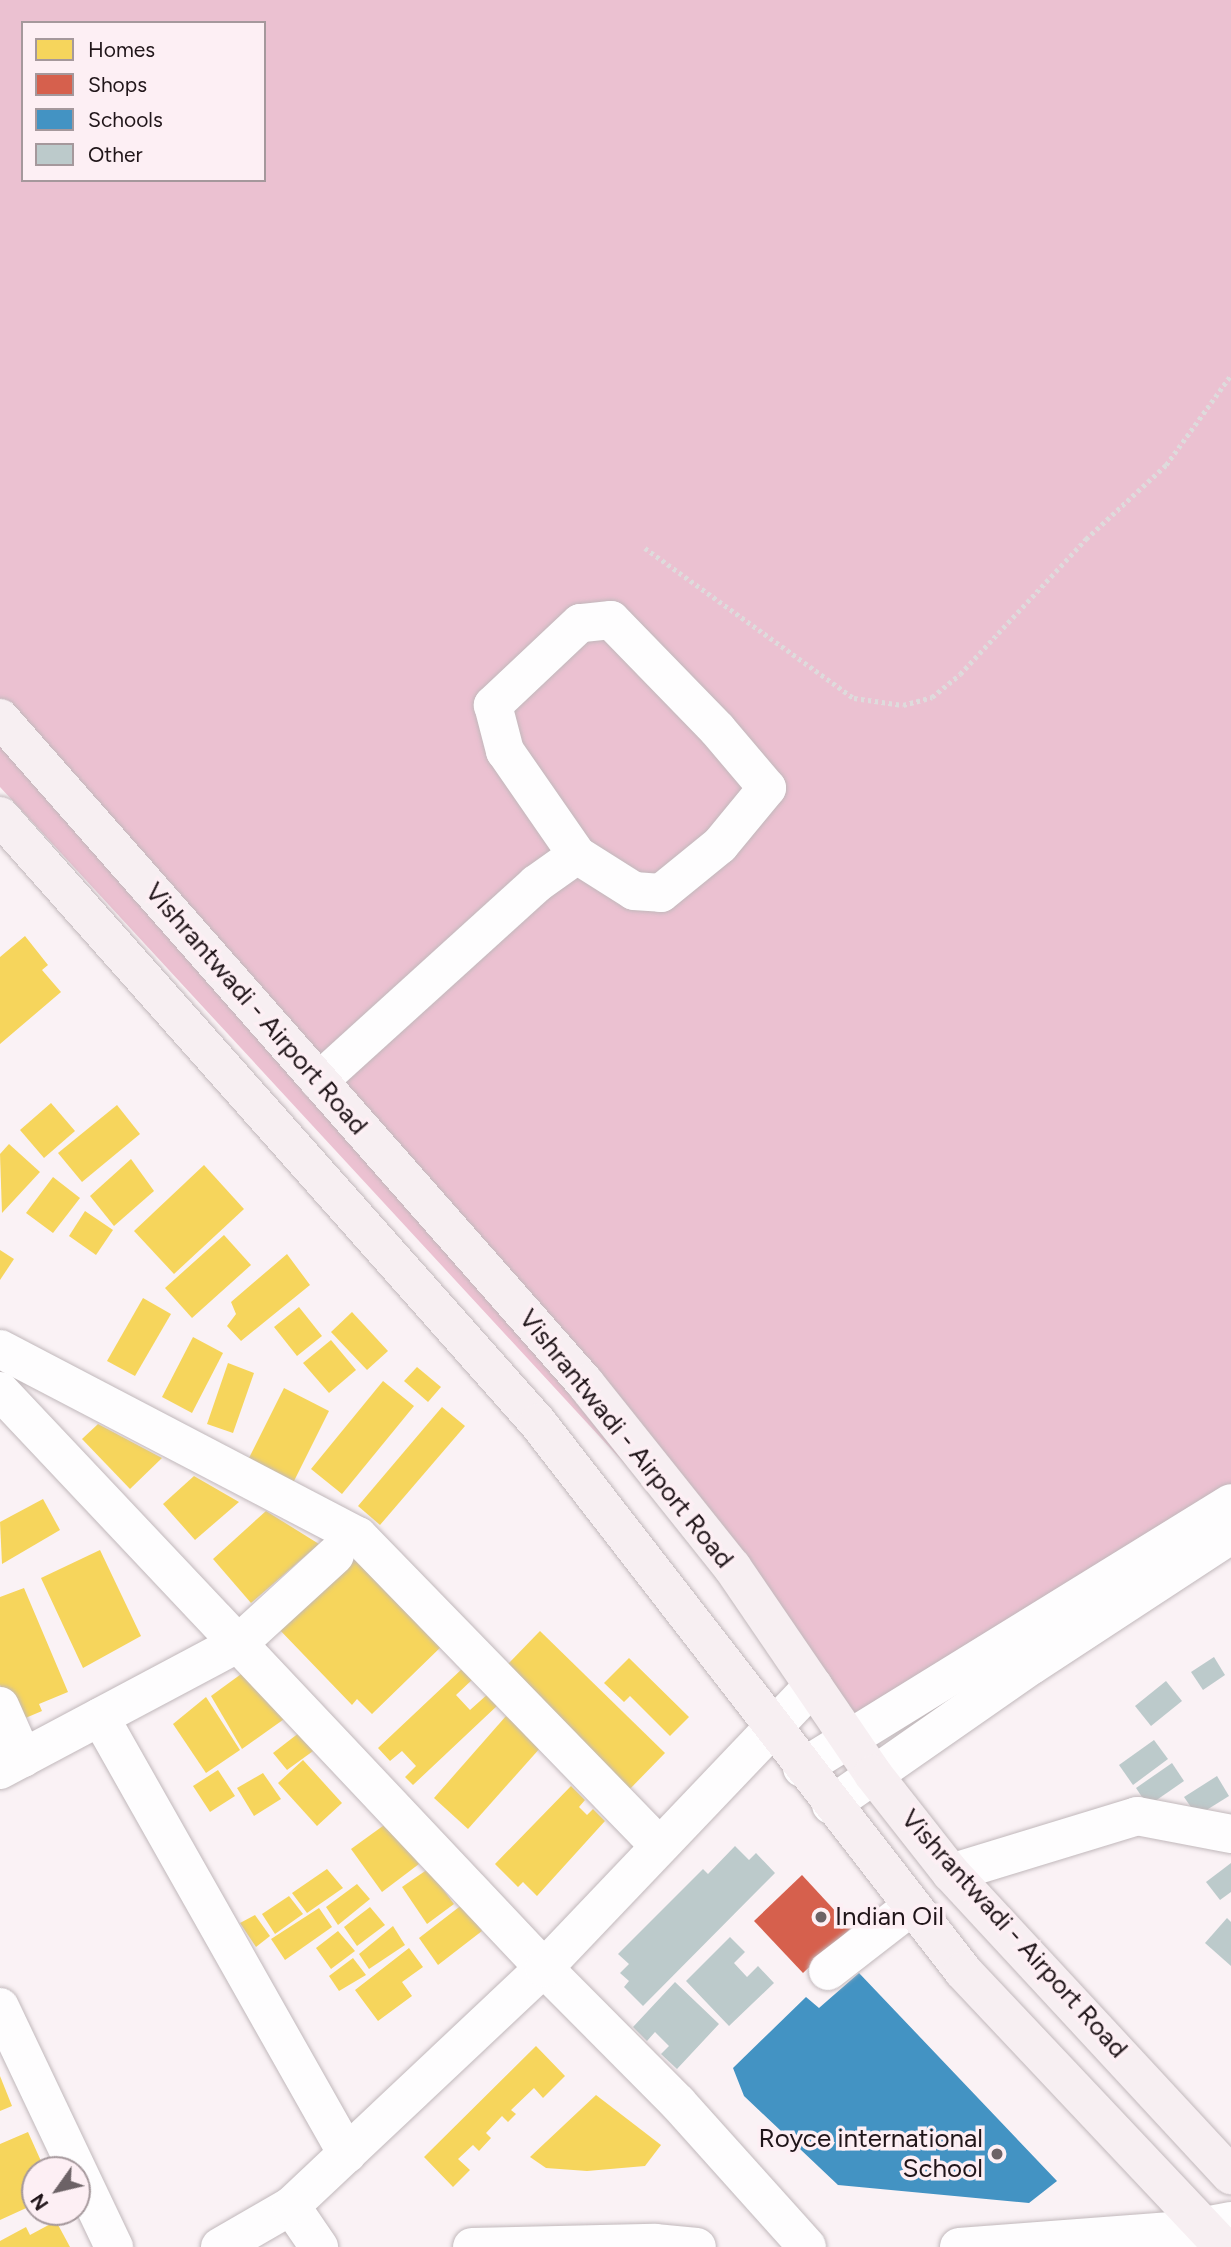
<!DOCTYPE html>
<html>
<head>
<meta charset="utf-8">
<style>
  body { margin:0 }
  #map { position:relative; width:1231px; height:2247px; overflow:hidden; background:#faf2f5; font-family:Figtree,sans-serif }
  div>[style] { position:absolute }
  .forest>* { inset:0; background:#ebc1d1 }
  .homes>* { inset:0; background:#f6d55c }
  .shops>* { inset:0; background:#d6604d }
  .schools>* { inset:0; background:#4393c3 }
  .building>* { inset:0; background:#bccacb }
  .path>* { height:4.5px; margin-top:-2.25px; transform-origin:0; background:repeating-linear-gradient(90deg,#dedbdc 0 3.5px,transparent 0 7px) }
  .roads { filter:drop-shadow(0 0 2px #c1b8bb) drop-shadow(0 0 2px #c1b8bb) }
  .minor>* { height:38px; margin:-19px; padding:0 19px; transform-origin:19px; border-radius:19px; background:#fefdfe }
  .major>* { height:38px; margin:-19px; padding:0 19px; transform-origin:19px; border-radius:19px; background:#f7eff2 }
  .dots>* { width:19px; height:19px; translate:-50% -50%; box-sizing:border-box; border:4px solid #fdeff4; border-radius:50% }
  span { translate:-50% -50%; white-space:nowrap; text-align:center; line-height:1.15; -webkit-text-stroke:7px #fdeff4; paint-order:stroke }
  .street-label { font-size:26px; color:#201519 }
  .poi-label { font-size:26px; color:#201519 }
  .left { translate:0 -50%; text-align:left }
  .right { translate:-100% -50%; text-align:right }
  .legend { position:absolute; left:21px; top:21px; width:245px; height:161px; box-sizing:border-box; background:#fdeff4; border:2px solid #a5989c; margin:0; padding:9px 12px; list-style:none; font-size:21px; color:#201519 }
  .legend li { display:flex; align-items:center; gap:14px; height:35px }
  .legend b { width:35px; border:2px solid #a5989c }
  .north { position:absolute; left:21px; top:2156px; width:70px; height:70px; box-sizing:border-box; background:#fdeff4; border:2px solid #a5989c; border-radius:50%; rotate:236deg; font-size:19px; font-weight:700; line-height:28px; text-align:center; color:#201519 }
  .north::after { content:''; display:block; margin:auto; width:24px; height:32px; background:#6c6266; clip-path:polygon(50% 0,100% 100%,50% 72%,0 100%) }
</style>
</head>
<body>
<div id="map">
  <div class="forest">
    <div style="clip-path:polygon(evenodd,0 0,1231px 0,1231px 1500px,864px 1723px,0 787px,0 0,23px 23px,264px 23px,264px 180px,23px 180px,23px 23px)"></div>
  </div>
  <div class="homes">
    <div style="clip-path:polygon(25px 936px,48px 965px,42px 970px,61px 992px,0 1044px,0 957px)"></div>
    <div style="clip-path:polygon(51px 1103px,75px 1131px,44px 1158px,20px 1130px)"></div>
    <div style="clip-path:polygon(117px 1105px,140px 1134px,82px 1182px,58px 1153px)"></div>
    <div style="clip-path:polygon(9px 1144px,40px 1172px,2px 1213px,0 1154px)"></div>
    <div style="clip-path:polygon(131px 1159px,154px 1191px,114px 1226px,90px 1196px)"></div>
    <div style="clip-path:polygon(204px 1165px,244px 1209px,174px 1274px,134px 1231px)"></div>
    <div style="clip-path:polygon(53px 1177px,80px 1198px,53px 1233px,26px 1213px)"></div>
    <div style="clip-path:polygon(85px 1211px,113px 1230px,96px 1255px,69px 1236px)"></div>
    <div style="clip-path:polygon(224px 1235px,251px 1265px,192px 1318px,165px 1288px)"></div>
    <div style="clip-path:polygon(0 1250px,14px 1259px,0 1280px)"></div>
    <div style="clip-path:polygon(287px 1254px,310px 1285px,241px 1341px,227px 1326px,236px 1314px,231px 1302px)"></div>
    <div style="clip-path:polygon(143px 1298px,171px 1314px,135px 1376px,107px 1361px)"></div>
    <div style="clip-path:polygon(299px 1307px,322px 1336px,297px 1356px,274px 1327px)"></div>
    <div style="clip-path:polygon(352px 1312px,388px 1351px,367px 1370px,331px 1332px)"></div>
    <div style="clip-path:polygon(193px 1337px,223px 1353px,192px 1413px,162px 1397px)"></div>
    <div style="clip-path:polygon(331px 1340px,356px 1370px,329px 1393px,303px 1363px)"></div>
    <div style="clip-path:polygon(228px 1363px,254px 1373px,233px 1433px,207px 1424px)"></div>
    <div style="clip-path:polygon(417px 1367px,441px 1387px,428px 1402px,404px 1381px)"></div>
    <div style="clip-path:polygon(383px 1381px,414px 1406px,342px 1494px,311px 1469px)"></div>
    <div style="clip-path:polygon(284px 1388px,329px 1411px,293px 1483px,248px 1460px)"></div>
    <div style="clip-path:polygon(442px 1407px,465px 1426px,380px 1525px,358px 1506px)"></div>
    <div style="clip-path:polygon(98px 1424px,162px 1458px,130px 1489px,82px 1439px)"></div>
    <div style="clip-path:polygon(194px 1476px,239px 1502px,195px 1540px,163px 1504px)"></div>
    <div style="clip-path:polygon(43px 1499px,60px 1530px,2px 1564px,0 1522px)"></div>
    <div style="clip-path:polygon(266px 1511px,319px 1544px,251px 1603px,213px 1559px)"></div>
    <div style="clip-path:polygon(100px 1550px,141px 1636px,83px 1668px,41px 1578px)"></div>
    <div style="clip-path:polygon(355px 1550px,445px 1643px,372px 1714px,357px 1699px,352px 1705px,276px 1626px)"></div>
    <div style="clip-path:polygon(24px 1588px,68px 1692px,39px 1704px,42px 1711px,16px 1722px,0 1685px,0 1597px)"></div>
    <div style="clip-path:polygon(540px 1631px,665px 1753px,626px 1793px,505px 1667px)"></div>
    <div style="clip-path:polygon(629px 1658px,689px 1717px,670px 1736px,630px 1696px,624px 1702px,604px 1683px)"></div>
    <div style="clip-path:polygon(464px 1667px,474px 1678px,456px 1695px,470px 1710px,489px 1693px,499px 1704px,413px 1785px,405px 1777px,416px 1766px,402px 1751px,390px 1761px,378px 1748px)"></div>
    <div style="clip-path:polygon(248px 1669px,287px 1717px,242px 1749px,211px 1696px)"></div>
    <div style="clip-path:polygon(206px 1697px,240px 1750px,206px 1773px,173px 1724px)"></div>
    <div style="clip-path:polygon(506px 1716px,541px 1747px,468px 1829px,434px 1798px)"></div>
    <div style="clip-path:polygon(304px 1729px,320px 1746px,287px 1770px,273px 1753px)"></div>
    <div style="clip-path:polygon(303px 1760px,342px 1803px,317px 1826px,278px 1783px)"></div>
    <div style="clip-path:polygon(218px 1770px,235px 1796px,210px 1812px,193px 1786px)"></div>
    <div style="clip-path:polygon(263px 1773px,281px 1799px,254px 1816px,237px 1788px)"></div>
    <div style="clip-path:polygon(571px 1786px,585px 1800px,579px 1807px,587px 1815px,593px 1809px,605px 1821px,537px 1896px,523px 1882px,518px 1887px,495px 1864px)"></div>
    <div style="clip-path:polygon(387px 1823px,419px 1864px,382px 1892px,351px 1849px)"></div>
    <div style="clip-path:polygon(327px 1869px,343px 1888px,307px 1913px,292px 1893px)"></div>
    <div style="clip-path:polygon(428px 1869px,454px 1904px,427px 1924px,402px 1887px)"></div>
    <div style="clip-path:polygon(357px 1884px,370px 1899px,338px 1925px,326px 1907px)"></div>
    <div style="clip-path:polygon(289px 1896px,303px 1914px,275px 1934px,262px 1914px)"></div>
    <div style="clip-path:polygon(463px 1904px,482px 1931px,438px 1965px,419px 1938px)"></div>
    <div style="clip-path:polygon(370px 1907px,385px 1925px,357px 1946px,344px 1927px)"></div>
    <div style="clip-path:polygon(319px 1908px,332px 1927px,285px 1960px,271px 1939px)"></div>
    <div style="clip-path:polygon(255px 1915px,270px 1936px,256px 1947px,240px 1923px)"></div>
    <div style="clip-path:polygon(393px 1926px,405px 1945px,369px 1969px,359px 1954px)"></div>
    <div style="clip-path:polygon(338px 1931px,355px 1951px,331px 1969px,316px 1948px)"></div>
    <div style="clip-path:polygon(409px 1948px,423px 1967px,402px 1982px,412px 1996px,378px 2021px,355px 1990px)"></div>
    <div style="clip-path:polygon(353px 1958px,366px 1975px,339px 1991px,329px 1976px)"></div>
    <div style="clip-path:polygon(536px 2046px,565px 2076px,543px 2098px,534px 2088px,511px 2110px,516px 2114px,508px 2122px,502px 2116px,486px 2133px,491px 2138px,479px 2151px,473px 2145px,458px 2159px,470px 2170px,453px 2187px,424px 2157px)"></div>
    <div style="clip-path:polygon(0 2076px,12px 2106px,0 2111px)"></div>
    <div style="clip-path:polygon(596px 2095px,661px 2145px,645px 2166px,587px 2171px,546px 2168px,530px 2157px)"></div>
    <div style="clip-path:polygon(28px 2132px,45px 2170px,35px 2170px,35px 2204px,0 2220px,0 2144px)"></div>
    <div style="clip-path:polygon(56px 2221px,70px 2247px,0 2247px,0 2241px,26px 2227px,30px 2235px)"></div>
  </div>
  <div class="shops">
    <div style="clip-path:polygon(802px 1875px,851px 1928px,803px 1973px,754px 1921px)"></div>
  </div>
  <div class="schools">
    <div style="clip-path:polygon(859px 1973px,1057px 2181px,1029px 2203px,838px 2185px,744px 2096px,733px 2068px,806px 1997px,819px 2008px)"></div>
  </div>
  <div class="building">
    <div style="clip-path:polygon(1214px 1657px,1225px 1675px,1203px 1690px,1191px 1672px)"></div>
    <div style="clip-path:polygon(1166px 1681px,1182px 1701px,1151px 1726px,1135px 1706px)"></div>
    <div style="clip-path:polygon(1154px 1740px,1168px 1759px,1133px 1785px,1119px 1765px)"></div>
    <div style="clip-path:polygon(1172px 1763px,1184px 1781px,1148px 1806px,1136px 1788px)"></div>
    <div style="clip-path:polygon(1217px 1776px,1229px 1796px,1197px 1816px,1184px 1797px)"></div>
    <div style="clip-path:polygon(735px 1846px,749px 1860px,756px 1853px,775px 1873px,643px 2006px,624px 1987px,629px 1981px,620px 1973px,629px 1964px,618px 1954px,703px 1869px,708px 1874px)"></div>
    <div style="clip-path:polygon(1231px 1863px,1231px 1892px,1220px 1900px,1206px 1882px)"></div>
    <div style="clip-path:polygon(1227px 1918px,1231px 1922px,1231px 1966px,1205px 1943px)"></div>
    <div style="clip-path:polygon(730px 1937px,745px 1952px,734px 1963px,747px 1977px,758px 1966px,774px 1983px,729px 2026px,686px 1981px)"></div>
    <div style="clip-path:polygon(675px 1982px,719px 2024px,677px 2069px,661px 2054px,669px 2046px,655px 2032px,647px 2041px,633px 2027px)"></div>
  </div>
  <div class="path">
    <div style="left:645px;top:548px;width:257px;rotate:35.7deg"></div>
    <div style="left:854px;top:698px;width:49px;rotate:8.1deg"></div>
    <div style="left:903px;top:705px;width:30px;rotate:-15deg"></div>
    <div style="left:932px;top:697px;width:36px;rotate:-39deg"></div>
    <div style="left:960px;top:674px;width:185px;rotate:-47deg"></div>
    <div style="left:1086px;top:539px;width:109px;rotate:-42.8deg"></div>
    <div style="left:1166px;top:465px;width:111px;rotate:-54.2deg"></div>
  </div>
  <div class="roads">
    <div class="minor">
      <div style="left:319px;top:1081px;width:293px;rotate:-42.2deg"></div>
      <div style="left:536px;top:884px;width:50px;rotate:-35.3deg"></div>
      <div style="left:577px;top:855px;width:67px;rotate:32.3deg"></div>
      <div style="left:634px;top:891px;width:27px;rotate:4deg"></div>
      <div style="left:661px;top:893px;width:76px;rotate:-39.1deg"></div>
      <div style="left:720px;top:845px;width:74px;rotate:-50.5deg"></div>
      <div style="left:767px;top:788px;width:77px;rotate:-130.3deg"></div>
      <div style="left:717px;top:729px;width:152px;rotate:-134.2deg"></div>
      <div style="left:611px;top:620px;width:31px;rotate:174deg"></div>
      <div style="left:580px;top:623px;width:120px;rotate:136.7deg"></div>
      <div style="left:493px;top:705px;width:48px;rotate:75.4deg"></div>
      <div style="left:505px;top:751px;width:126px;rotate:55.3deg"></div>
      <div style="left:0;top:1349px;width:404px;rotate:27.6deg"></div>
      <div style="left:358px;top:1536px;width:432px;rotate:45.8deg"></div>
      <div style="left:0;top:1391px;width:793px;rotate:46.69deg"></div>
      <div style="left:544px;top:1968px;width:190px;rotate:45.2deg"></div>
      <div style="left:678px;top:2103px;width:193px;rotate:48.1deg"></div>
      <div style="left:0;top:1706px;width:57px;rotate:66.1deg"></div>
      <div style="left:100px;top:1717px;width:502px;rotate:60.52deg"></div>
      <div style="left:802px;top:1768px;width:504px;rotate:-31.7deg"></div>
      <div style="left:0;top:1770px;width:271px;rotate:-28deg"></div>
      <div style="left:239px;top:1643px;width:130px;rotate:-42.5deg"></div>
      <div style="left:831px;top:1805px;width:245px;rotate:-34.9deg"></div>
      <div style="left:1032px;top:1665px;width:238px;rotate:-33.2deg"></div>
      <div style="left:951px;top:1873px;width:195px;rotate:-17deg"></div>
      <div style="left:1137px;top:1816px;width:96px;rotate:10.8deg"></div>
      <div style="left:828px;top:1971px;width:106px;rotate:-37.7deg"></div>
      <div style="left:0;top:2007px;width:266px;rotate:64.6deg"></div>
      <div style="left:291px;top:2206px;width:50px;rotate:55.7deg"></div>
      <div style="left:220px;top:2247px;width:82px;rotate:-30deg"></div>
      <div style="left:291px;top:2206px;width:347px;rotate:-43.3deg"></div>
      <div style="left:544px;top:1968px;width:390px;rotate:-46.4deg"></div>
      <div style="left:472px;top:2247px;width:183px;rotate:-1.3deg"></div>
      <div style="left:655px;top:2243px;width:42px;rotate:5.4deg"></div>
      <div style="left:959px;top:2247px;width:226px;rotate:-4.3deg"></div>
      <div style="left:1184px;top:2230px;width:48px;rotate:-10.8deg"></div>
    </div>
    <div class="major">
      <div style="left:0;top:718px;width:886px;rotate:48.66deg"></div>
      <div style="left:585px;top:1383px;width:236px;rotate:51.4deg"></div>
      <div style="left:732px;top:1567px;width:250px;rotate:55.7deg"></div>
      <div style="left:873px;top:1774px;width:126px;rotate:51.8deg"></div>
      <div style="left:951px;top:1873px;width:412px;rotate:47.2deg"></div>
      <div style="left:0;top:816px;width:811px;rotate:48.45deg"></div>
      <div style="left:538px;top:1423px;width:693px;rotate:52.2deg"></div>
      <div style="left:963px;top:1971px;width:379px;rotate:46.7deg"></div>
    </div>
  </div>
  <div class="dots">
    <div style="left:821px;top:1917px;background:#6c6266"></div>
    <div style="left:997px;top:2154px;background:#6c6266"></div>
  </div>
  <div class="street-label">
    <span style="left:256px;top:1009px;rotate:49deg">Vishrantwadi - Airport Road</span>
    <span style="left:626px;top:1439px;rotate:51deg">Vishrantwadi - Airport Road</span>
    <span style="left:1014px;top:1934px;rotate:48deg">Vishrantwadi - Airport Road</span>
  </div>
  <div class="poi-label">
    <span class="left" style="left:835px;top:1917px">Indian Oil</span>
    <span class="right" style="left:983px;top:2154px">Royce international<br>School</span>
  </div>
  <ul class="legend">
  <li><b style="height:19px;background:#f6d55c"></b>Homes</li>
  <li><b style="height:19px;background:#d6604d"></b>Shops</li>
  <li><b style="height:19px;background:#4393c3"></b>Schools</li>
  <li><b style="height:19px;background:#bccacb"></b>Other</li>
  </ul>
  <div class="north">N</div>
</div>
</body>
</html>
